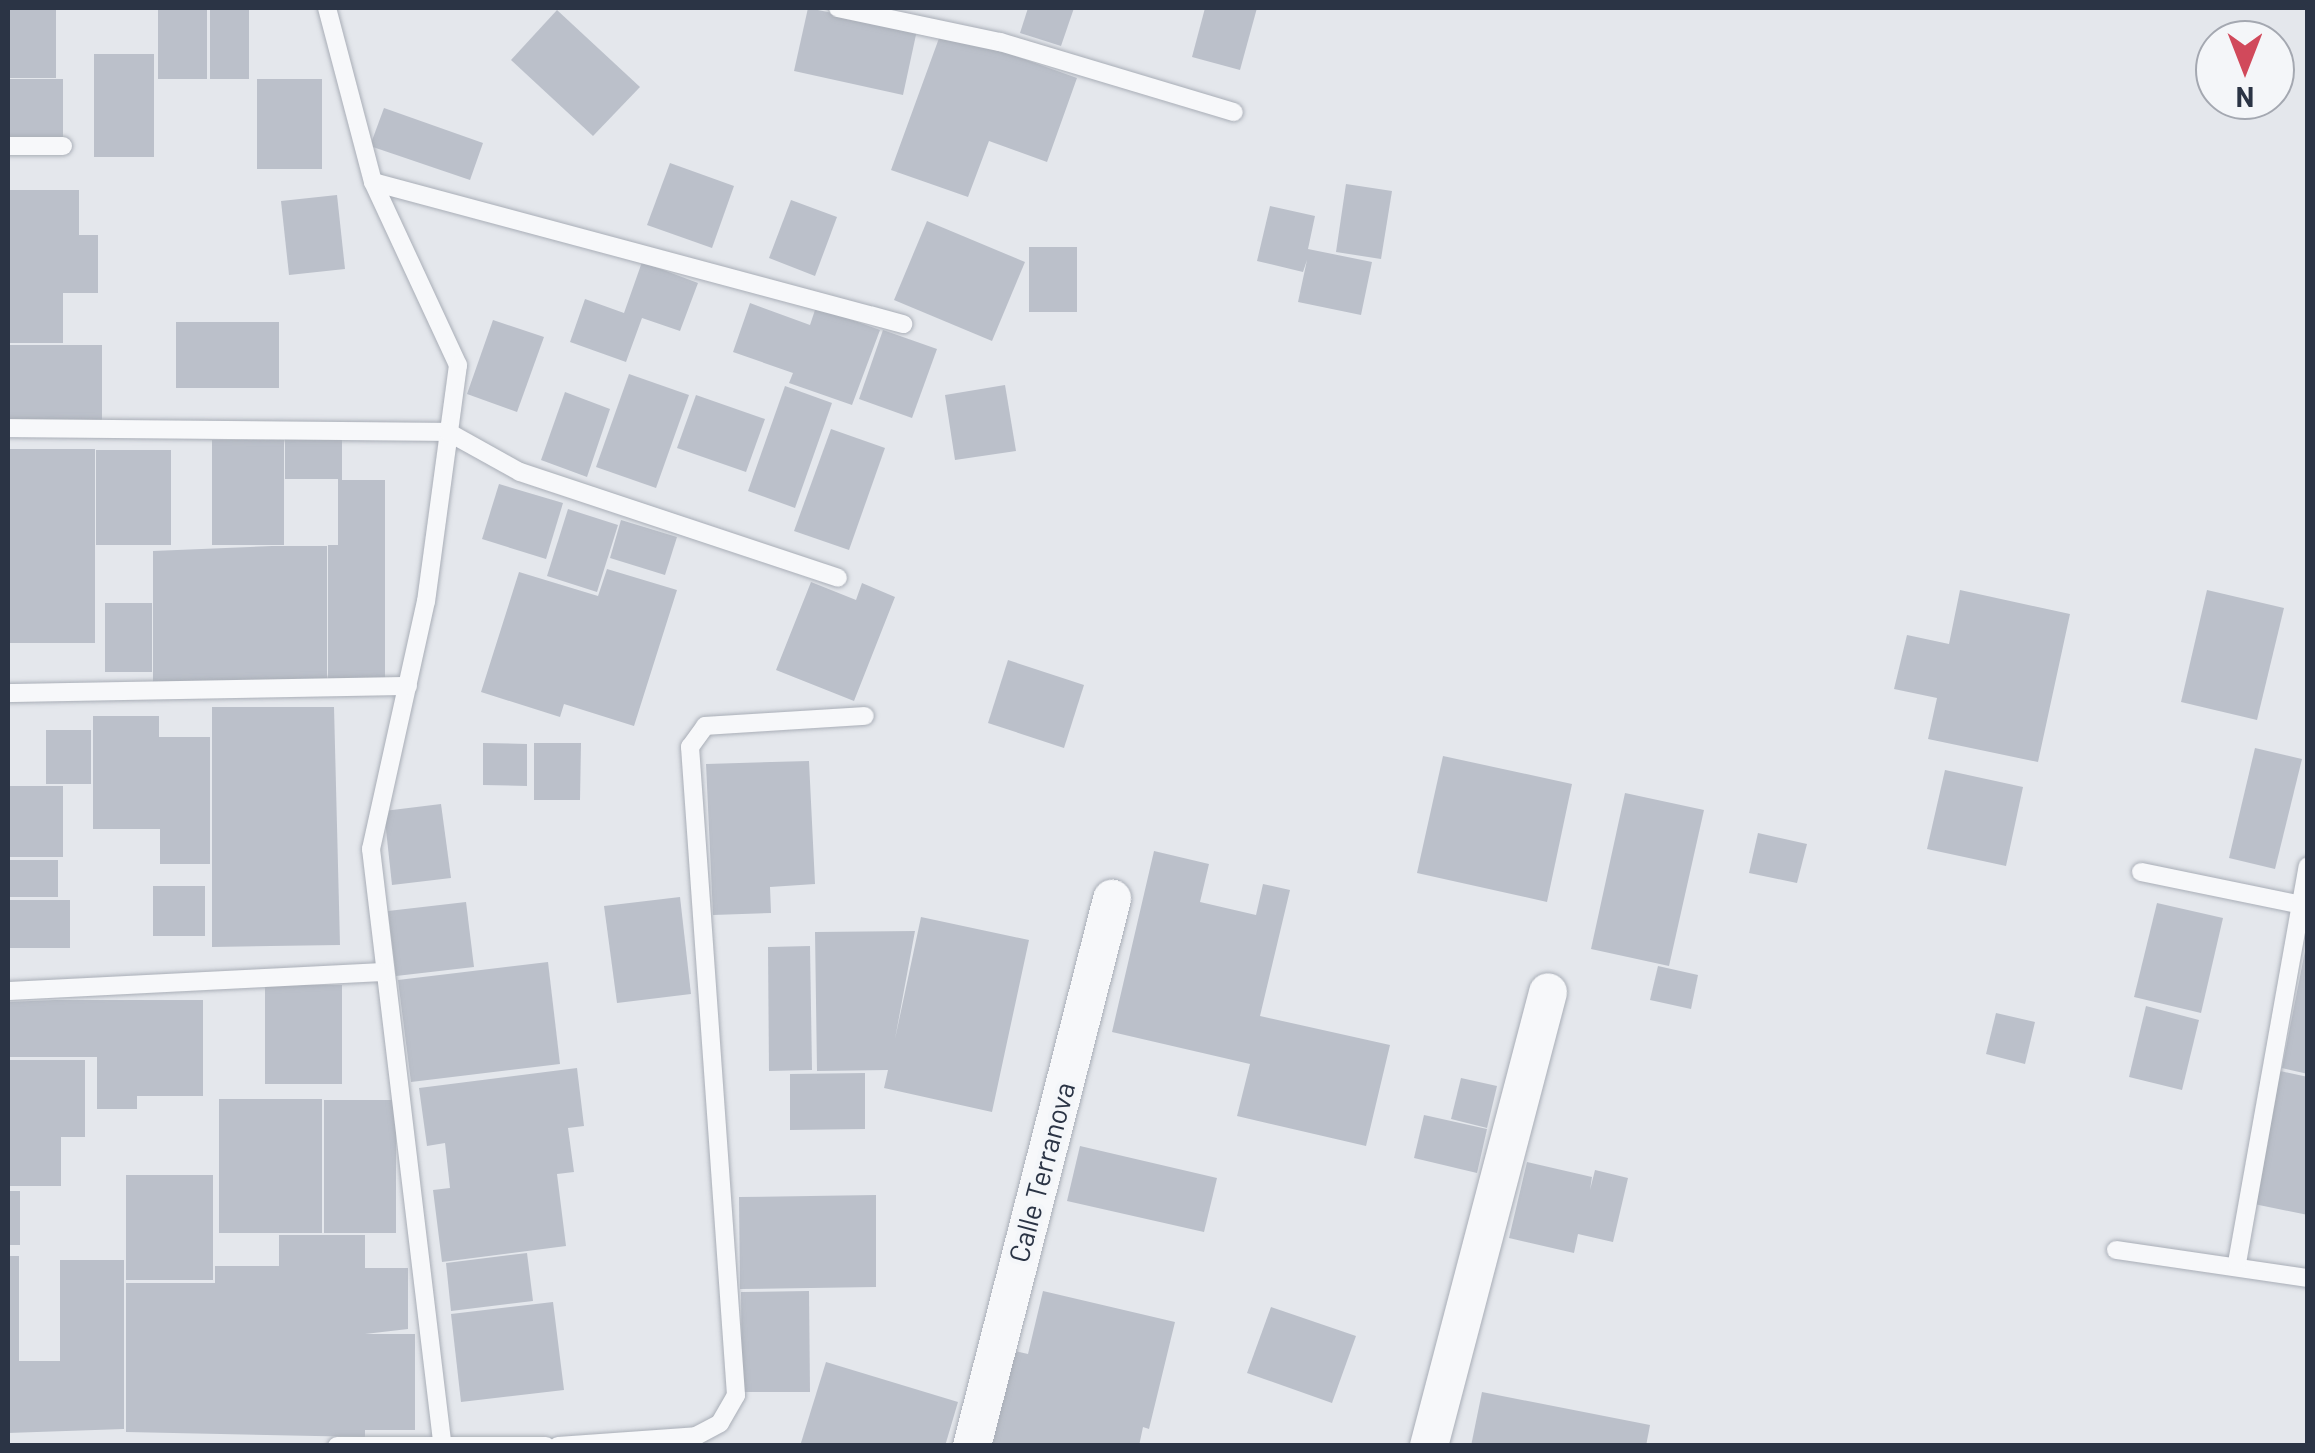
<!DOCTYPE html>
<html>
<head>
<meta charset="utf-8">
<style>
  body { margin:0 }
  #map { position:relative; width:2315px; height:1453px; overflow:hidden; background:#e4e7ec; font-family:Barlow,sans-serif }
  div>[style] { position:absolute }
  .building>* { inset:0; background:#bbc0ca }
  .roads { filter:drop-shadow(0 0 2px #a9aeb7) drop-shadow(0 0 2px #a9aeb7) }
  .service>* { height:18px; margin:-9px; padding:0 9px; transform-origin:9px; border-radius:9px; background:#f7f8fa }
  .minor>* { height:38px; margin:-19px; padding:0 19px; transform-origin:19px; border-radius:19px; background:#f7f8fa }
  span { translate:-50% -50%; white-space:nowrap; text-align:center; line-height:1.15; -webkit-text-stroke:9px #f4f6f9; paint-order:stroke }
  .street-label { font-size:28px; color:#2b3445 }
  .frame { position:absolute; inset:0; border:10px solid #2b3445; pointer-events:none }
  .north { position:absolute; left:2195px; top:20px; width:100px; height:100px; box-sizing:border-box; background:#f4f6f9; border:2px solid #a4a8b1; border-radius:50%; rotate:180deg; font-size:28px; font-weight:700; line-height:40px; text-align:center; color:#2b3445 }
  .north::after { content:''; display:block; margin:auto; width:35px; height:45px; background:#d1495b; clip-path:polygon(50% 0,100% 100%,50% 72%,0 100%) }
</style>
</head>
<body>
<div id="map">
  <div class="building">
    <div style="clip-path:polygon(8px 8px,56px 8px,56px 78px,8px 78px)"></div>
    <div style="clip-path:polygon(158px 8px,207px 8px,207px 79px,158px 79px)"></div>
    <div style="clip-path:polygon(808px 8px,917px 30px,903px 95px,794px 71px)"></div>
    <div style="clip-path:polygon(1028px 8px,1074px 8px,1061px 46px,1020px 33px)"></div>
    <div style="clip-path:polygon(1205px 8px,1257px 8px,1240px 70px,1192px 57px)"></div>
    <div style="clip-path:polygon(210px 10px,249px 10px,249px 79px,210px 79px)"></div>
    <div style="clip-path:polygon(557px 10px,640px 87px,593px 136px,511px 60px)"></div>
    <div style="clip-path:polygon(942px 30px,1077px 78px,1047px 162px,989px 141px,968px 197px,891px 170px)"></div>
    <div style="clip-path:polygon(94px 54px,154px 54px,154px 157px,94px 157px)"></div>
    <div style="clip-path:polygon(8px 79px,63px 79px,63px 139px,8px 139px)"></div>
    <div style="clip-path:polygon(257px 79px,322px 79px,322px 169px,257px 169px)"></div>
    <div style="clip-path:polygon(384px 108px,483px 143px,470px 180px,370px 146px)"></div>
    <div style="clip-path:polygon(670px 163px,734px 186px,712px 248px,647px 225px)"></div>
    <div style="clip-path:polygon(1346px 184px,1392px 191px,1381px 259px,1336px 252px)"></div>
    <div style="clip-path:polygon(8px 190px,79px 190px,79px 235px,98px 235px,98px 293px,63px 293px,63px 343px,8px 343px)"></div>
    <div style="clip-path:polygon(337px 195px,345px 269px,289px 275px,281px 201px)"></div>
    <div style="clip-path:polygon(791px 200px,837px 217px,815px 276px,769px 258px)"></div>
    <div style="clip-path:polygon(1270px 206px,1315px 216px,1308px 249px,1372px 262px,1361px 315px,1298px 302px,1307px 260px,1303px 272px,1257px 261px)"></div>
    <div style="clip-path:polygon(927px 221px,1025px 262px,992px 341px,894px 300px)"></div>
    <div style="clip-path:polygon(1029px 247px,1077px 247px,1077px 312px,1029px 312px)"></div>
    <div style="clip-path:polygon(642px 262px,698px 283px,680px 331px,642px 318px,626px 362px,570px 342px,585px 299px,624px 313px)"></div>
    <div style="clip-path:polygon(750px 303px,810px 325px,816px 307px,880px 330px,852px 405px,789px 383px,793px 373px,733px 352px)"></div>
    <div style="clip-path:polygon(493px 320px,544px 337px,517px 412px,467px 394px)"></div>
    <div style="clip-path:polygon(176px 322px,279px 322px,279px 388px,176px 388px)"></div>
    <div style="clip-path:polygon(883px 330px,937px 349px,912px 418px,859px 399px)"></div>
    <div style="clip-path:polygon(8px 345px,102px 345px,102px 421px,8px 421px)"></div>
    <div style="clip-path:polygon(629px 374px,689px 395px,656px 488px,596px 467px)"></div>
    <div style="clip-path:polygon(1005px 385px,1016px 451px,955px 460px,945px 395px)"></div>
    <div style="clip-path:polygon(785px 386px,832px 403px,795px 508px,748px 491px)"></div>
    <div style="clip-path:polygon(565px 392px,610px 409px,587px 477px,541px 460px)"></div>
    <div style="clip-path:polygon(696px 395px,765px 419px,746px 472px,677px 448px)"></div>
    <div style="clip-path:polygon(831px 429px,885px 448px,849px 550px,794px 531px)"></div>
    <div style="clip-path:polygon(285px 433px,342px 433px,342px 480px,385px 480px,385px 682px,328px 682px,328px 545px,338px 545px,338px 479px,285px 479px)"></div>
    <div style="clip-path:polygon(212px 440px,284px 440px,284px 545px,212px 545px)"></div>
    <div style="clip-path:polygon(8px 449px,95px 449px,95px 643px,8px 643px)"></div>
    <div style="clip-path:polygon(96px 450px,171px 450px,171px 545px,96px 545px)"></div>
    <div style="clip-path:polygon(499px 484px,563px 503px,546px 559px,482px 539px)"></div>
    <div style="clip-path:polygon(568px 509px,618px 525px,597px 592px,547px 576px)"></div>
    <div style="clip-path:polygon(621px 520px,677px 537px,665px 575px,610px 558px)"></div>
    <div style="clip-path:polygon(272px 546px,327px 546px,327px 682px,153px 683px,153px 551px)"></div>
    <div style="clip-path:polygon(607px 569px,677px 590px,634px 726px,564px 704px,560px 717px,481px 692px,519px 572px,598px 596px)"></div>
    <div style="clip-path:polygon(811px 582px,856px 600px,862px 583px,895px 597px,854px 701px,776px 670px)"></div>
    <div style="clip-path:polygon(1960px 590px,2070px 614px,2038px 762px,1928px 739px,1937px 698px,1894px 689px,1907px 635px,1949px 644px)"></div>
    <div style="clip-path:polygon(2207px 590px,2284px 608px,2257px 720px,2181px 702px)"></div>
    <div style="clip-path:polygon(105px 603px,152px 603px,152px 672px,105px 672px)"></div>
    <div style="clip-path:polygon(1008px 660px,1084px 685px,1064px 748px,988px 723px)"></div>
    <div style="clip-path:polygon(212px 707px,334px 707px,340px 945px,212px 947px)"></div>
    <div style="clip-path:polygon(93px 716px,159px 716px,159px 737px,210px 737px,210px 864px,160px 864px,160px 829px,93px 829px)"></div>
    <div style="clip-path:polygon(46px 730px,91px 730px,91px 784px,46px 784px)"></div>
    <div style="clip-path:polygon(483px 743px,527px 744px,527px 786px,483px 785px)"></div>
    <div style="clip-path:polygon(534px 743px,581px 743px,580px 800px,534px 800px)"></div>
    <div style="clip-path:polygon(2255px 748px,2302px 759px,2275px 869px,2229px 858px)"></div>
    <div style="clip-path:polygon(1443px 756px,1572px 784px,1547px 902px,1417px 873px)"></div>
    <div style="clip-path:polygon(809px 761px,815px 884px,770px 887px,771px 913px,713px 915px,706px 764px)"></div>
    <div style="clip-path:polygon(1945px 770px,2023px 787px,2006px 866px,1927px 849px)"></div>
    <div style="clip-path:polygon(8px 786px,63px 786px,63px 857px,8px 857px)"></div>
    <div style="clip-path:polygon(1625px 793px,1704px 810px,1669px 966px,1591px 949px)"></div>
    <div style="clip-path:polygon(441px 804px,451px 878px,392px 885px,384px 811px)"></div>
    <div style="clip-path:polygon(1758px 833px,1807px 844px,1797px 883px,1749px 873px)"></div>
    <div style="clip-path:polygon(1154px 851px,1209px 864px,1200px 902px,1256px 915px,1263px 884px,1290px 890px,1260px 1016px,1390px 1045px,1366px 1146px,1237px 1116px,1250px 1064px,1112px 1032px)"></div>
    <div style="clip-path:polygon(8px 860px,58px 860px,58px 897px,8px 897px)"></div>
    <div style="clip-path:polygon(153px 886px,205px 886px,205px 936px,153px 936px)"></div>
    <div style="clip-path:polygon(680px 897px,691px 994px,617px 1003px,604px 906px)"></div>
    <div style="clip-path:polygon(8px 900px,70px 900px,70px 948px,8px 948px)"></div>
    <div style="clip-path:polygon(466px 902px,474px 967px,396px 976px,388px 911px)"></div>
    <div style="clip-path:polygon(2157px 903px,2223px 918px,2201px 1013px,2134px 997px)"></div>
    <div style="clip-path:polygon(921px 917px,1029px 940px,992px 1112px,884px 1088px,888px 1070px,817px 1071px,815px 932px,915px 931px,895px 1039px)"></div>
    <div style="clip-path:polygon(810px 946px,812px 1070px,769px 1071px,768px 947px)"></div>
    <div style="clip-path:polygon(2306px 946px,2308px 946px,2308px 1074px,2282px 1068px)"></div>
    <div style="clip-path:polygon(548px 962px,560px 1064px,411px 1082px,398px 980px)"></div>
    <div style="clip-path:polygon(1658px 966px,1698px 975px,1691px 1009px,1650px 1000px)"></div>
    <div style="clip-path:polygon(265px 985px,342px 985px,342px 1084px,265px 1084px)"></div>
    <div style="clip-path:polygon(55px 1000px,203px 1000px,203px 1096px,137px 1096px,137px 1109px,97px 1109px,97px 1057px,8px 1057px,8px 1002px)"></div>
    <div style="clip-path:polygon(2146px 1006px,2199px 1020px,2182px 1090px,2129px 1077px)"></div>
    <div style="clip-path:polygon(1996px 1013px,2035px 1022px,2025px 1064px,1986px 1054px)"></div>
    <div style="clip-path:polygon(8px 1060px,85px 1060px,85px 1137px,61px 1137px,61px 1186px,8px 1186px)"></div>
    <div style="clip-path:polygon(577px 1068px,584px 1126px,568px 1128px,574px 1172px,557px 1174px,566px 1246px,442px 1262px,433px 1190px,450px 1188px,445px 1143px,427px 1146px,419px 1088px)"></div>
    <div style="clip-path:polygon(2280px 1071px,2308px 1077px,2308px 1215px,2254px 1204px)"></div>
    <div style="clip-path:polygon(865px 1073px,865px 1129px,790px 1130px,790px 1074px)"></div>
    <div style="clip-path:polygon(1461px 1078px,1497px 1086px,1487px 1128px,1451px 1119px)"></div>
    <div style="clip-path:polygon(219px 1099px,322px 1099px,322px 1233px,219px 1233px)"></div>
    <div style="clip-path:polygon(324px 1100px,396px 1100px,396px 1233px,324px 1233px)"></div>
    <div style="clip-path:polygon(1424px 1115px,1487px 1129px,1477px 1173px,1414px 1158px)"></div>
    <div style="clip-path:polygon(1080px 1146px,1217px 1178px,1204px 1232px,1067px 1201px)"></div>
    <div style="clip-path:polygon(1527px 1162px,1592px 1177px,1590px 1190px,1595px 1170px,1628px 1178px,1613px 1242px,1578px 1234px,1574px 1253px,1509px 1238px)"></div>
    <div style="clip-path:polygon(126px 1175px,213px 1175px,213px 1280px,126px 1280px)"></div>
    <div style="clip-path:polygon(8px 1191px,20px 1191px,20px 1245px,8px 1245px)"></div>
    <div style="clip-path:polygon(876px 1195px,876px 1287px,740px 1289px,739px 1197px)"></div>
    <div style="clip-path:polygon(279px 1235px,365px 1235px,365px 1268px,408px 1268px,408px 1329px,365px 1334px,415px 1334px,415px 1430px,365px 1430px,365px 1437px,126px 1432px,126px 1283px,215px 1283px,215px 1266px,279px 1266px)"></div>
    <div style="clip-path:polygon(527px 1253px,533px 1301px,451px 1311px,446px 1263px)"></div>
    <div style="clip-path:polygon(8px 1256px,19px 1256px,19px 1361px,60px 1361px,60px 1260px,124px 1260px,124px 1429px,8px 1433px)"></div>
    <div style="clip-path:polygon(809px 1291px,810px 1392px,742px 1392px,741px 1292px)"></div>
    <div style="clip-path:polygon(1043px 1291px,1175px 1322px,1149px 1429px,1143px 1427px,1139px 1446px,989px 1446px,1011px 1350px,1028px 1354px)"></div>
    <div style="clip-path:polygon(553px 1302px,564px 1390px,461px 1402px,451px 1314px)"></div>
    <div style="clip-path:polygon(1271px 1307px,1356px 1336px,1332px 1403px,1247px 1373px)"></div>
    <div style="clip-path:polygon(826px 1362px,958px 1402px,945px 1446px,800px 1446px)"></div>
    <div style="clip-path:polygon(1482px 1392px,1650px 1425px,1646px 1446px,1471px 1446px)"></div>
  </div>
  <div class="roads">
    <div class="service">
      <div style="left:327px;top:8px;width:180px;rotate:75.2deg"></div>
      <div style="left:373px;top:182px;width:202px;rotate:65.1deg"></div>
      <div style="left:458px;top:365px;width:238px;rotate:97.7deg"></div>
      <div style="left:426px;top:601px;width:254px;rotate:102.5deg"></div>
      <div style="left:371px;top:849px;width:596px;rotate:83.16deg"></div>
      <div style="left:838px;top:8px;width:166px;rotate:11.9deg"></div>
      <div style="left:1000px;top:42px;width:244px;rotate:16.7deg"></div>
      <div style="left:8px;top:146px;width:55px"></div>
      <div style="left:373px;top:182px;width:549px;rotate:15deg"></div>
      <div style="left:8px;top:428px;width:440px;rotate:0.5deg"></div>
      <div style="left:448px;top:432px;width:82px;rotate:29.1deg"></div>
      <div style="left:520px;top:472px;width:335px;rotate:18.4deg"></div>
      <div style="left:8px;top:693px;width:400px;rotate:-1deg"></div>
      <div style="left:2141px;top:872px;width:169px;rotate:11.6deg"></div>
      <div style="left:8px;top:991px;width:376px;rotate:-2.9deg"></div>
      <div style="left:2116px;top:1250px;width:194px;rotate:8.3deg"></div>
      <div style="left:2237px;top:1263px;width:403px;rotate:-79.9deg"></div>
      <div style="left:337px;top:1446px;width:209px"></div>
      <div style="left:558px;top:1446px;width:138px;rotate:-4.1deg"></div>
      <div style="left:696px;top:1436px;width:27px;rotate:-28deg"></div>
      <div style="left:720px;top:1423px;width:32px;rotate:-60deg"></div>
      <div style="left:736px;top:1395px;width:650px;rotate:-94.06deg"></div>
      <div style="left:690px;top:747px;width:26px;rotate:-54deg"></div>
      <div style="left:705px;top:726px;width:160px;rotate:-3.6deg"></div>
    </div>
    <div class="minor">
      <div style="left:972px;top:1446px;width:565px;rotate:-75.64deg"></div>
      <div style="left:1429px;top:1446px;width:469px;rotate:-75.3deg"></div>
    </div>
  </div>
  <div class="street-label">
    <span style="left:1041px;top:1172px;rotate:-75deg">Calle Terranova</span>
  </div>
  <div class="frame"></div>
  <div class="north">N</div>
</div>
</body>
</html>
